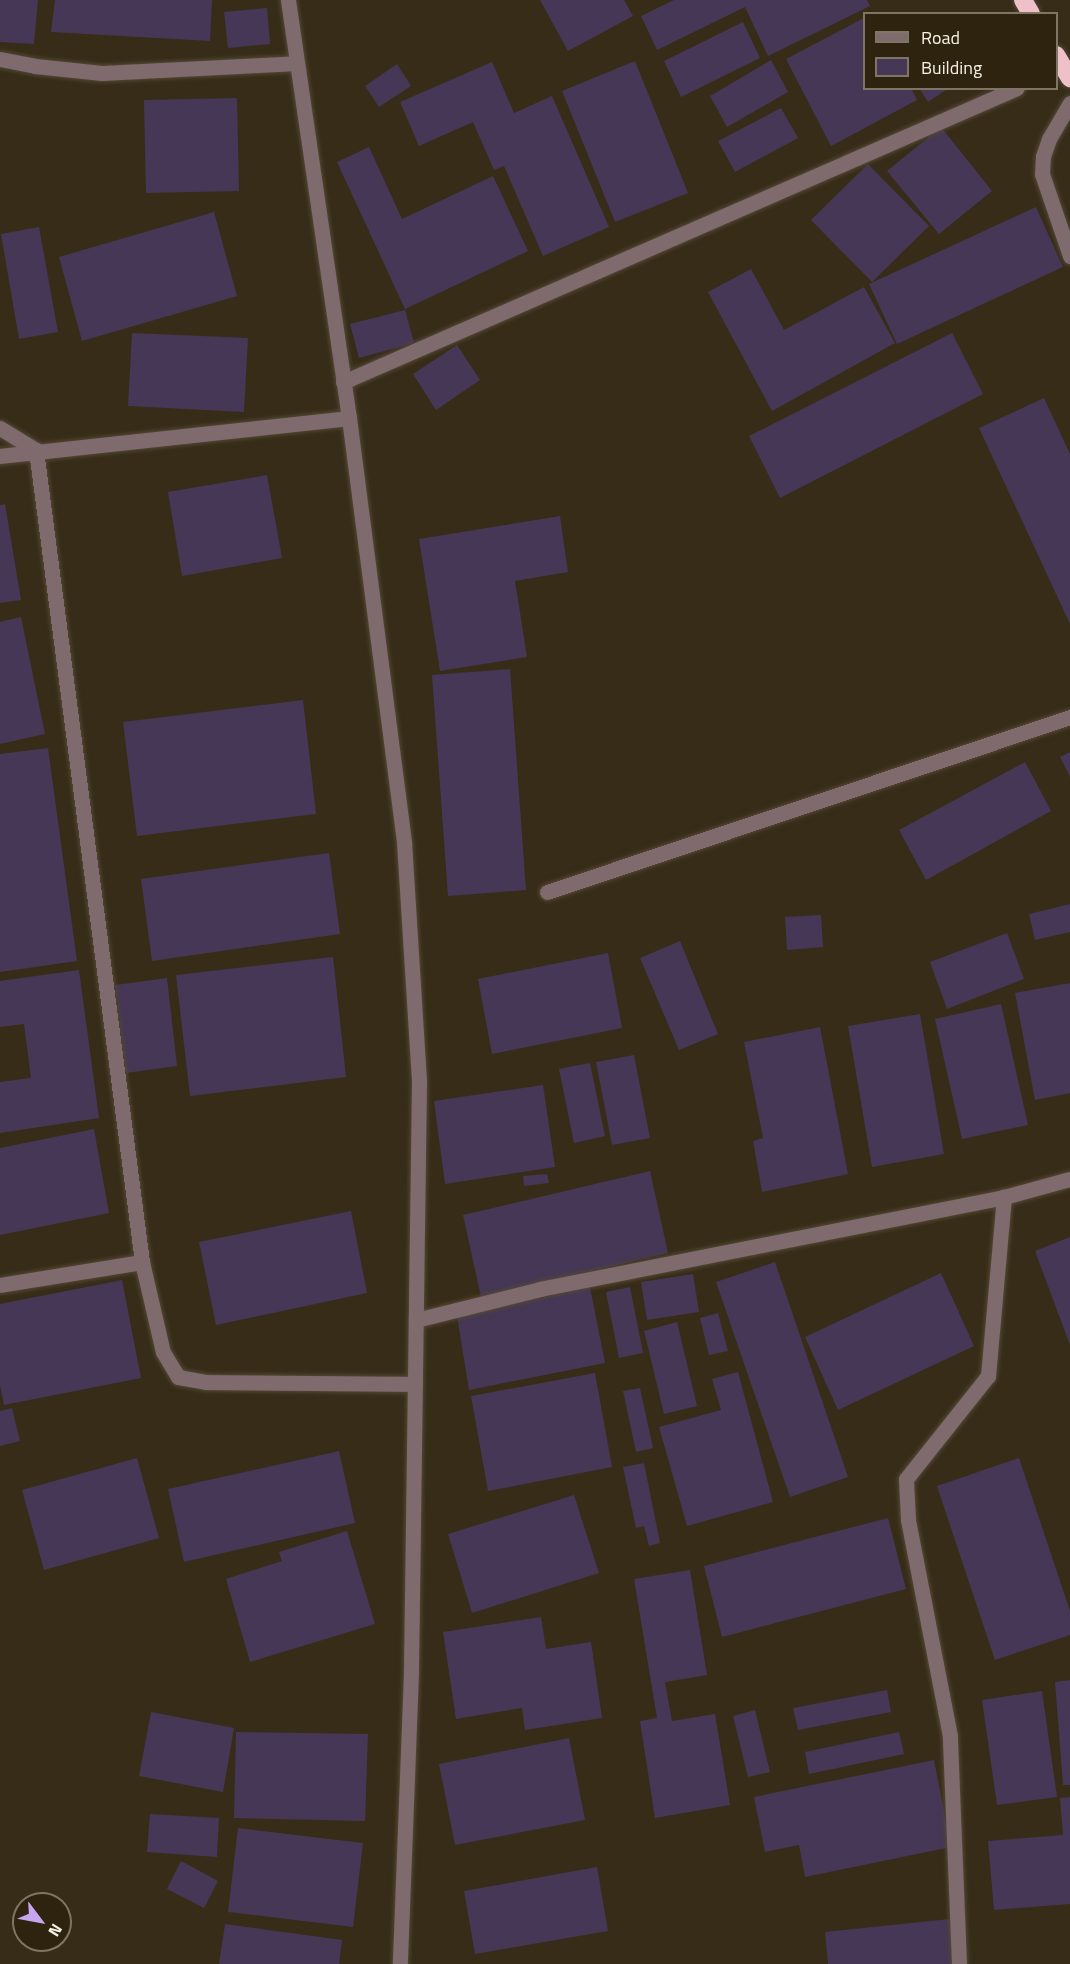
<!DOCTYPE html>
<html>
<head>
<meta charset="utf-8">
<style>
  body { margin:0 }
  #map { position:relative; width:1070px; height:1964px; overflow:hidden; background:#372c18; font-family:"Titillium Web",sans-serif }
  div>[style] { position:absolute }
  .building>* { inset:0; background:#463756 }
  .roads { filter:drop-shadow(0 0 2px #524835) drop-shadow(0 0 2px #524835) }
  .minor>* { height:15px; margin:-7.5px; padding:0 7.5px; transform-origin:7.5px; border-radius:7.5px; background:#7f6b6e }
  .highway>* { height:18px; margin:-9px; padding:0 9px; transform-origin:9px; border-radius:9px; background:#efc0c7 }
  span { translate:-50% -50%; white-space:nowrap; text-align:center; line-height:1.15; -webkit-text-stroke:5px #2d230e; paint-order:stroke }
  .legend { position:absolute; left:863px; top:12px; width:195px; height:78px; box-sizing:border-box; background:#2d230e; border:2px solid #7e7564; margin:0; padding:8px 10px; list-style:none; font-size:18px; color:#f7f1e4 }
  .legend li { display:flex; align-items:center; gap:12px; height:30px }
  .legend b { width:30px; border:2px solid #7e7564 }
  .north { position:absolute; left:12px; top:1892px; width:60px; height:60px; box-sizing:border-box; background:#2d230e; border:2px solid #7e7564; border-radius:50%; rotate:122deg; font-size:16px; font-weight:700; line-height:24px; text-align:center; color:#f7f1e4 }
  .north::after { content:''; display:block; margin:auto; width:21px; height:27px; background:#c8a5ee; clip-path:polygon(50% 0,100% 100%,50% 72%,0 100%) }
</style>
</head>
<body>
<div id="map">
  <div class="building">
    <div style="clip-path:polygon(0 0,38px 0,34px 44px,0 42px)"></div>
    <div style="clip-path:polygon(55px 0,212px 0,210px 41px,51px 32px)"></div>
    <div style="clip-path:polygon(540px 0,624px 0,633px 16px,568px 51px)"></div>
    <div style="clip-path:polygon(674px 0,867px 0,870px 6px,768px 56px,745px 7px,657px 50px,641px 16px)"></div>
    <div style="clip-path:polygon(267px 8px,270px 44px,228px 48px,224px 12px)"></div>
    <div style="clip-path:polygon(864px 18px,864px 88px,911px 88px,917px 100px,831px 146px,786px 59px)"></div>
    <div style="clip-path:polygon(743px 22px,760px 58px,681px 97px,664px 61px)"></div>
    <div style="clip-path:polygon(771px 60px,788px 92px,727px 127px,710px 96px)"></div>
    <div style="clip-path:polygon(635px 61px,688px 193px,615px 222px,562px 91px)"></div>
    <div style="clip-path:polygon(492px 62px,514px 113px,552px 96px,609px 227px,543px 256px,504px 166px,494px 170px,473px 122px,419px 146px,400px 102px)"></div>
    <div style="clip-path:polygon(397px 64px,411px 86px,379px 107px,365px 86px)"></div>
    <div style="clip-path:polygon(919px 88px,949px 88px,928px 102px)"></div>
    <div style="clip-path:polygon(237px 98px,239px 191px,146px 193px,144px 100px)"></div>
    <div style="clip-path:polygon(781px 108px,798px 138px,735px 172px,718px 141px)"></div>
    <div style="clip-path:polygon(941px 127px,992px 191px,939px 234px,887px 171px)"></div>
    <div style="clip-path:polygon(369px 147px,402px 219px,493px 176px,528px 251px,405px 309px,337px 162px)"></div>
    <div style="clip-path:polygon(868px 164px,929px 226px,872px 282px,811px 220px)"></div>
    <div style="clip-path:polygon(1036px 207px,1063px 267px,897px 344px,869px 284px)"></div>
    <div style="clip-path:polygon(214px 212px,237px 296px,82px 341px,59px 257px)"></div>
    <div style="clip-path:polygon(39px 227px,58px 332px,19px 339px,1px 234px)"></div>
    <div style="clip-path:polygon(751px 269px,784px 330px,864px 287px,895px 343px,772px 411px,708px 292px)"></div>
    <div style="clip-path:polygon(405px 310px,414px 343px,359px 358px,350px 324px)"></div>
    <div style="clip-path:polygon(132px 333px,248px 338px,244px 412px,128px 406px)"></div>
    <div style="clip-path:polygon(952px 333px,983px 394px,780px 498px,749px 436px)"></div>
    <div style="clip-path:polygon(457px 345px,480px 380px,436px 410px,413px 374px)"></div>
    <div style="clip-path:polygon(1044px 398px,1070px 454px,1070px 624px,979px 428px)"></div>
    <div style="clip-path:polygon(267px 475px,282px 558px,182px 576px,168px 492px)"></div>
    <div style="clip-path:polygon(5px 504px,21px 600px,0 603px,0 505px)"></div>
    <div style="clip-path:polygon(560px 516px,568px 572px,515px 581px,527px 657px,440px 671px,419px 539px)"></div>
    <div style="clip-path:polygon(21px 617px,45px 734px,0 744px,0 622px)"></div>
    <div style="clip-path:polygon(510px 669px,526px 890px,448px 896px,432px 675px)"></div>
    <div style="clip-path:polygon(303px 700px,316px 814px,137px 836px,123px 722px)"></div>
    <div style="clip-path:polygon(48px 748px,77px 961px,0 972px,0 754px)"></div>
    <div style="clip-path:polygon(1070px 752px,1070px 777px,1060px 757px)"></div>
    <div style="clip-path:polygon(1025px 762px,1051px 811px,926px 880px,899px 830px)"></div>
    <div style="clip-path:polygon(329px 853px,340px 934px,152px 961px,141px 879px)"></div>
    <div style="clip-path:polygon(1070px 904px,1070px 932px,1035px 940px,1029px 914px)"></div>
    <div style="clip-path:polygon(821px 915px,823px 947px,787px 950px,785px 917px)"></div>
    <div style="clip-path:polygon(1007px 933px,1024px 979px,947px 1009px,930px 962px)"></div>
    <div style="clip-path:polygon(680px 941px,718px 1034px,679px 1050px,640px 958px)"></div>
    <div style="clip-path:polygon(608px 953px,622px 1028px,492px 1054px,478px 979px)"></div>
    <div style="clip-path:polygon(333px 957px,346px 1077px,190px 1096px,176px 975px)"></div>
    <div style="clip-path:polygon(79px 970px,99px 1118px,0 1133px,0 1082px,31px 1078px,24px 1024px,0 1027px,0 981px)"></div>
    <div style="clip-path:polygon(167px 978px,177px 1066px,126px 1073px,115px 985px)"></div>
    <div style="clip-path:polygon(1070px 983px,1070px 1093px,1035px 1100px,1015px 993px)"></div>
    <div style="clip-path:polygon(1001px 1004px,1028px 1125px,962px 1139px,935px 1019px)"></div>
    <div style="clip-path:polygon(920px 1014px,944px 1154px,872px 1167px,848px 1026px)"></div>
    <div style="clip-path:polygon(820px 1027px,848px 1174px,762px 1192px,753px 1141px,763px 1138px,744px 1042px)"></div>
    <div style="clip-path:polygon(634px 1055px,650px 1138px,612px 1145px,596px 1062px)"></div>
    <div style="clip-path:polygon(590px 1063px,605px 1136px,574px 1143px,559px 1069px)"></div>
    <div style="clip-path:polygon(543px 1085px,555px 1167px,445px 1184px,434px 1101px)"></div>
    <div style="clip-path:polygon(94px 1129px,109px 1213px,0 1235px,0 1148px)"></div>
    <div style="clip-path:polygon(650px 1171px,668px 1253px,481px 1297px,463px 1215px)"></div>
    <div style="clip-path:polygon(547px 1174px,549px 1183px,524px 1186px,523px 1176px)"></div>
    <div style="clip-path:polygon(351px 1211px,367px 1293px,216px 1325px,199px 1242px)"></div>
    <div style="clip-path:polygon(1070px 1237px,1070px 1345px,1035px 1251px)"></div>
    <div style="clip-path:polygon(775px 1262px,848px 1477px,790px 1497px,716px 1282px)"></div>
    <div style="clip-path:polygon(941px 1273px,974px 1346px,838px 1410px,805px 1337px)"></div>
    <div style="clip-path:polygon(693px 1274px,699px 1312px,647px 1320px,641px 1282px)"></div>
    <div style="clip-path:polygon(122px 1280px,141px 1378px,4px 1405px,0 1385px,0 1304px)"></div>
    <div style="clip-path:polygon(590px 1287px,605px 1363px,469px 1390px,457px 1316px)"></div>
    <div style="clip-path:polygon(630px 1287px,643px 1353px,619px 1358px,606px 1292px)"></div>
    <div style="clip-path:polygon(718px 1313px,728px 1351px,709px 1355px,700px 1318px)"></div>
    <div style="clip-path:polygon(677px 1322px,697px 1406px,664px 1414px,644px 1331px)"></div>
    <div style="clip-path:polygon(738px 1372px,773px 1502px,687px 1526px,659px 1427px,721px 1410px,712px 1379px)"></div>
    <div style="clip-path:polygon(595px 1373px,612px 1467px,488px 1491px,471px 1396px)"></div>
    <div style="clip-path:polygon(640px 1388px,653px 1448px,636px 1452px,623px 1391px)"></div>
    <div style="clip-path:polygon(12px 1408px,20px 1441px,0 1446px,0 1411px)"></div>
    <div style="clip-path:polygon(339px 1451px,355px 1523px,184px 1562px,168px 1489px)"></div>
    <div style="clip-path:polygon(137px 1458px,159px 1538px,44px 1570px,22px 1490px)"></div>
    <div style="clip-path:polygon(1019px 1458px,1070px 1611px,1070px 1635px,995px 1660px,937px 1486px)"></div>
    <div style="clip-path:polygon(644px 1463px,660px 1543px,649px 1546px,644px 1526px,636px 1528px,623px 1467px)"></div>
    <div style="clip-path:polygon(574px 1495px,599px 1573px,472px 1613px,448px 1534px)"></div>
    <div style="clip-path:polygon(888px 1518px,906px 1589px,722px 1637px,704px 1566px)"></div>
    <div style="clip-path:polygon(347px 1531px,375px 1624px,250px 1662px,226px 1579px,282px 1561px,279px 1552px)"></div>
    <div style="clip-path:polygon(690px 1570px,707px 1675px,665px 1682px,672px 1721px,715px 1714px,730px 1805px,655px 1818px,640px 1721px,657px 1718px,634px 1579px)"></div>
    <div style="clip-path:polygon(541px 1617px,546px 1649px,591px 1642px,602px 1718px,525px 1730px,522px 1708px,456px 1719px,443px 1632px)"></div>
    <div style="clip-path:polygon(1070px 1680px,1070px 1785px,1063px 1785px,1055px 1682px)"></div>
    <div style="clip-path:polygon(887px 1690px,891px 1712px,798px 1730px,793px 1708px)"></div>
    <div style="clip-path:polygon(1042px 1691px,1057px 1797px,997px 1805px,982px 1700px)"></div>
    <div style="clip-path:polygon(755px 1710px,770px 1772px,748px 1777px,733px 1716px)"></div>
    <div style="clip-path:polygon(151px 1712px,234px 1728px,223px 1792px,139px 1776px)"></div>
    <div style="clip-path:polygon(236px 1732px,368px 1734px,365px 1821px,234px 1818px)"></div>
    <div style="clip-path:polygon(899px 1732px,904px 1754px,809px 1774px,805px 1752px)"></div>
    <div style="clip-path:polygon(569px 1738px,585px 1820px,455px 1845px,439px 1764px)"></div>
    <div style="clip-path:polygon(934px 1760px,951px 1847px,805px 1877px,799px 1845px,765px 1852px,754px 1797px)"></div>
    <div style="clip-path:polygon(1070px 1797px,1070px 1904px,994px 1910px,988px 1841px,1063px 1835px,1060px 1798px)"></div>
    <div style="clip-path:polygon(150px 1814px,219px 1818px,217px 1857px,147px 1852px)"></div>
    <div style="clip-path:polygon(238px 1828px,363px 1843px,353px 1927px,228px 1912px)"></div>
    <div style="clip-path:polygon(181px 1861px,218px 1881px,204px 1908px,167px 1889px)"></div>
    <div style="clip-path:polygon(597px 1867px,608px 1931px,475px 1954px,464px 1891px)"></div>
    <div style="clip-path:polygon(950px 1919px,954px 1964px,828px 1964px,825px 1932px)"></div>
    <div style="clip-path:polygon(225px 1924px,342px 1940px,339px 1964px,219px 1964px)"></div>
  </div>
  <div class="roads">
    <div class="minor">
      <div style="left:288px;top:0;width:422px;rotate:81.7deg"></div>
      <div style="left:349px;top:418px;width:428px;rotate:82.6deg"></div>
      <div style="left:404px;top:842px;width:240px;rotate:86.4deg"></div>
      <div style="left:419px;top:1082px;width:591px;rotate:90.78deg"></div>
      <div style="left:411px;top:1673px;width:291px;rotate:92.2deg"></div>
      <div style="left:0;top:59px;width:36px;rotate:11deg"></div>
      <div style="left:35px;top:66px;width:67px;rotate:6deg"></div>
      <div style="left:102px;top:73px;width:195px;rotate:-2.9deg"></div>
      <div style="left:1070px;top:103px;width:42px;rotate:120.3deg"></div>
      <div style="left:1049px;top:139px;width:18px;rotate:109deg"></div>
      <div style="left:1043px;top:156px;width:18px;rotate:93deg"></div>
      <div style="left:1042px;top:174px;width:87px;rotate:71.1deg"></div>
      <div style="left:343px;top:382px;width:735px;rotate:-23.57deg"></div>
      <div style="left:0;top:428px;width:42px;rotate:31.4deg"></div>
      <div style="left:36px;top:450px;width:819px;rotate:82.56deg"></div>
      <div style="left:142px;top:1262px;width:92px;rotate:76.9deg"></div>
      <div style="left:163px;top:1352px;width:29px;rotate:59deg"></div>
      <div style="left:178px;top:1377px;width:28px;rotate:10deg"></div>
      <div style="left:206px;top:1382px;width:209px;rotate:0.5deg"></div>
      <div style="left:0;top:456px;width:351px;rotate:-6.2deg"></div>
      <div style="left:547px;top:892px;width:552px;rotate:-18.5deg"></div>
      <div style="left:0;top:1285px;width:144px;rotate:-9.2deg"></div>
      <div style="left:416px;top:1320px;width:128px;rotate:-14deg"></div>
      <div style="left:540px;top:1289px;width:473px;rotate:-11.2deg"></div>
      <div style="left:1004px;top:1197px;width:68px;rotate:-15.3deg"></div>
      <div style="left:959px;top:1964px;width:228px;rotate:-92.3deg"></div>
      <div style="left:950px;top:1736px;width:221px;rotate:-101deg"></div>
      <div style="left:908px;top:1519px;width:40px;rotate:-92.9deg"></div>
      <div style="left:906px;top:1479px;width:132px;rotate:-51.5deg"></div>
      <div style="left:988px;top:1376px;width:180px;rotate:-84.9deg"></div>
    </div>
    <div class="highway">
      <div style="left:1023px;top:0;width:16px;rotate:60deg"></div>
      <div style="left:1056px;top:55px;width:27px;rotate:59deg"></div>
    </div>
  </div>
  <ul class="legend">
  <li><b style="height:8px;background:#7f6b6e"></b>Road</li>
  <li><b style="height:16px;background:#463756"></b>Building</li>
  </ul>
  <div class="north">N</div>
</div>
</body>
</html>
